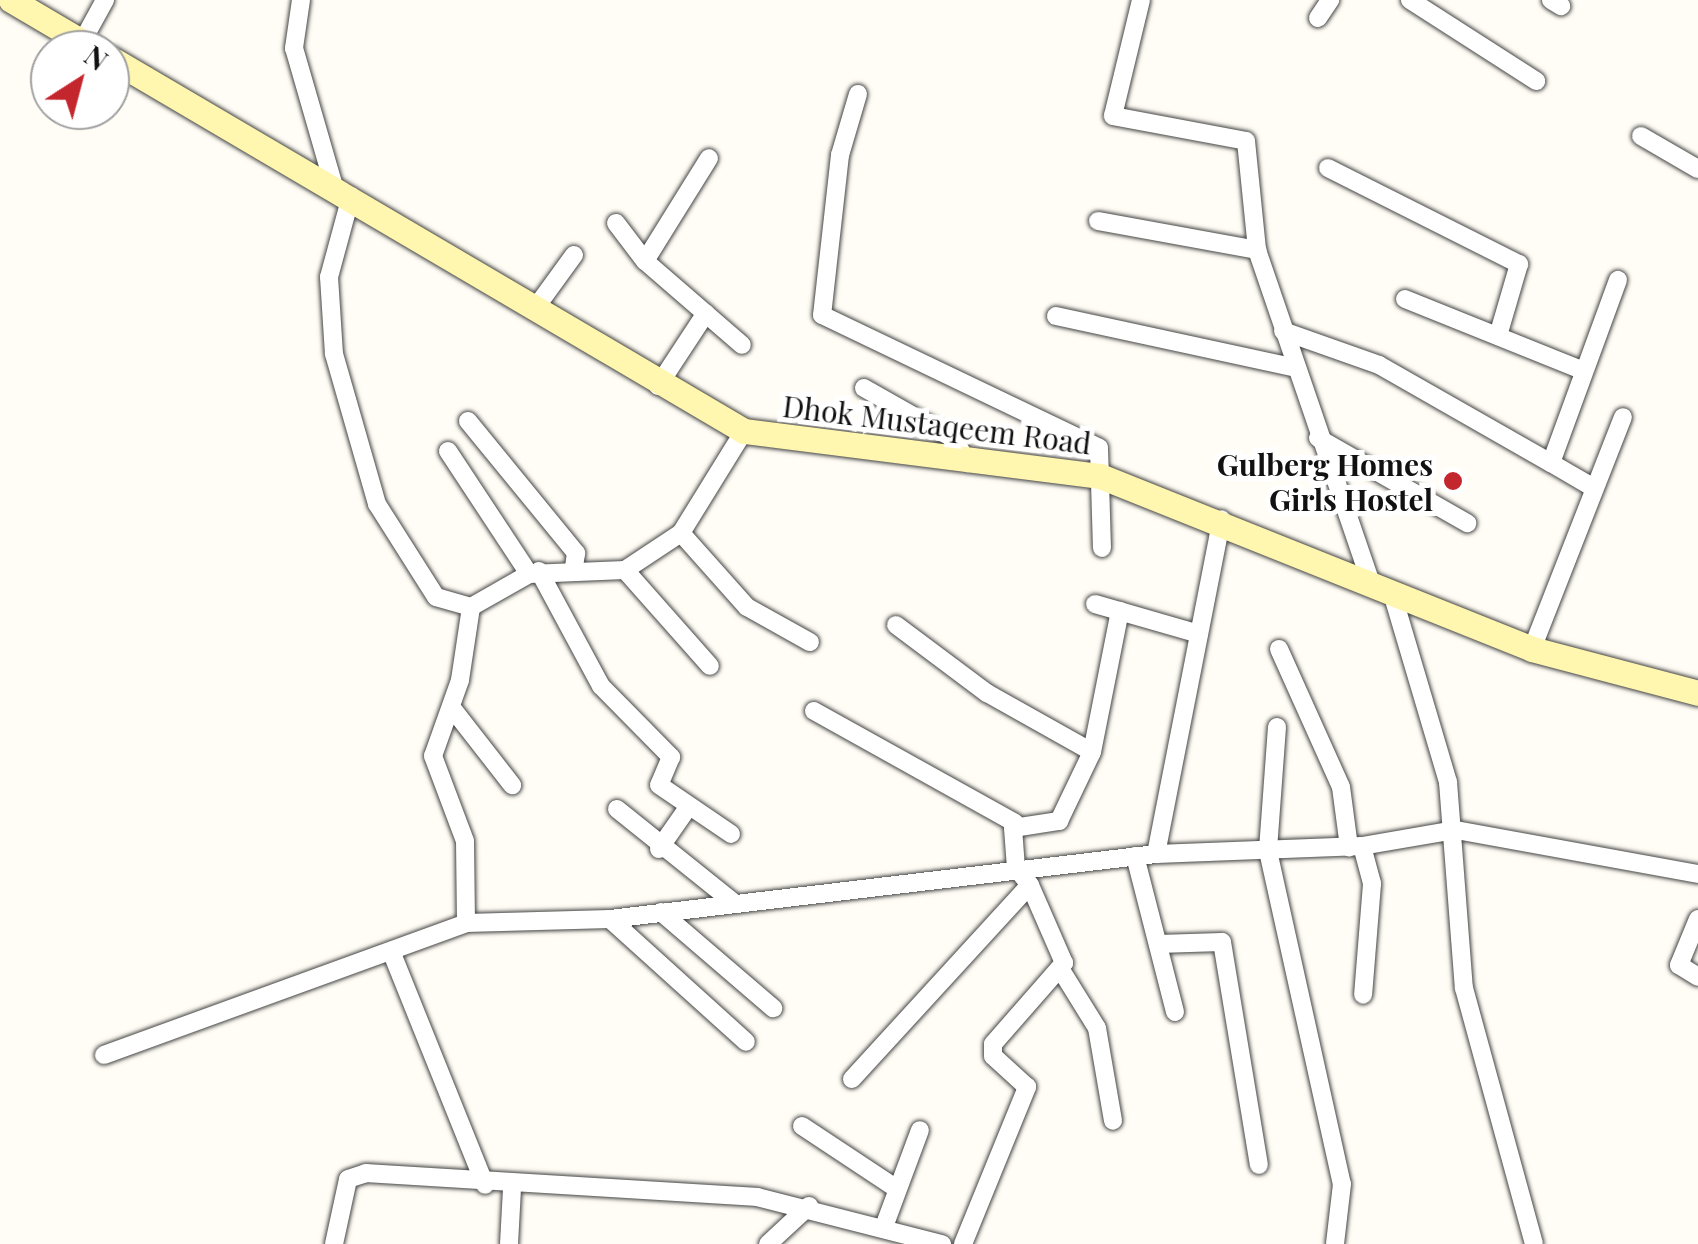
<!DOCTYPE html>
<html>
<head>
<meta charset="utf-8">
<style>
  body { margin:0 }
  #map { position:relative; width:1698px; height:1244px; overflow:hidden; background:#fffdf5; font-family:"Playfair Display",serif }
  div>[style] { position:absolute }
  .roads { filter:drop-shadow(0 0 2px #444) drop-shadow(0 0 2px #444) }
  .street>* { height:18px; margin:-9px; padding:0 9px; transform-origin:9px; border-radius:9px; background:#fff }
  .secondary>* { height:25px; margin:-12.5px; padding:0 12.5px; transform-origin:12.5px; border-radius:12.5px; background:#fff6b0 }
  .dots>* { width:28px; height:28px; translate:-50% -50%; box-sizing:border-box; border:5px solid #fff; border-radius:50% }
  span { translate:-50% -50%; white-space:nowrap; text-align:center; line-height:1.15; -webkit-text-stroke:10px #fff; paint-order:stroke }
  .street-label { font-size:30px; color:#111 }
  .poi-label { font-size:30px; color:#111; font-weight:700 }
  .right { translate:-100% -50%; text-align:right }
  .north { position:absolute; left:30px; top:30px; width:100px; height:100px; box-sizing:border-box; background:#fff; border:2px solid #a0a0a0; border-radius:50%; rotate:36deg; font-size:28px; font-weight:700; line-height:40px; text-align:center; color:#111 }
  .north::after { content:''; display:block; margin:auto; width:35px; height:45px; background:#c4262e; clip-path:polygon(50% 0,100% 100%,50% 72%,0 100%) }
</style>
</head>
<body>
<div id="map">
  <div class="roads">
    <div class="street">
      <div style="left:301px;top:0;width:49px;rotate:98.3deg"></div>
      <div style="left:294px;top:48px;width:145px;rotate:73.9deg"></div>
      <div style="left:1141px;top:0;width:119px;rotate:103.6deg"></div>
      <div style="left:1113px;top:116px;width:135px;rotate:10.6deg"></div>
      <div style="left:1246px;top:141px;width:110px;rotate:84.2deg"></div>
      <div style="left:1257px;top:250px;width:347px;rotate:71.1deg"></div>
      <div style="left:1410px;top:0;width:150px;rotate:32.7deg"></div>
      <div style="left:1551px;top:0;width:12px;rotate:31deg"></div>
      <div style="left:1318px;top:18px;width:22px;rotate:-56deg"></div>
      <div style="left:82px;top:42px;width:48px;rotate:-61.3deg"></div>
      <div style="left:858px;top:94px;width:64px;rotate:106.4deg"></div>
      <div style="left:840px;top:155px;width:161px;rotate:96.4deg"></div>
      <div style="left:822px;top:315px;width:307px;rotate:25.6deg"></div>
      <div style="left:1099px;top:448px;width:100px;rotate:88.3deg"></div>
      <div style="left:1641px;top:136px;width:66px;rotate:30.1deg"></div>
      <div style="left:1328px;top:168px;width:214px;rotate:26.7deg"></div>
      <div style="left:1519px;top:264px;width:75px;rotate:106.3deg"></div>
      <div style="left:351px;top:196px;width:84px;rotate:105.2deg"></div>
      <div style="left:329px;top:277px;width:77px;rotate:86.3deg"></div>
      <div style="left:334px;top:354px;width:156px;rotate:74deg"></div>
      <div style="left:377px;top:504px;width:110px;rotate:57.6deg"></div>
      <div style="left:436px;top:597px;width:36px;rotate:16deg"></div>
      <div style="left:471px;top:607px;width:67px;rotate:-29.6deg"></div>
      <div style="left:529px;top:574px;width:96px;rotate:-2.4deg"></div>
      <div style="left:625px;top:570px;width:67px;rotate:-33.5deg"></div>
      <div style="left:681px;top:533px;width:120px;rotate:-58.3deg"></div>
      <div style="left:1098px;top:221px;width:162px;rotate:10.3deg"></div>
      <div style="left:616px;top:223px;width:48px;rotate:52.7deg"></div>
      <div style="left:645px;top:261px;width:128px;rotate:40.9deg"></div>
      <div style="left:645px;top:261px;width:121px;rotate:-58.1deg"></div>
      <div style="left:1405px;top:299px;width:193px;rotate:21.9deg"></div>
      <div style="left:534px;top:310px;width:68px;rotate:-54deg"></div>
      <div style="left:1056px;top:316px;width:246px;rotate:12.2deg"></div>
      <div style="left:1283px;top:331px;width:102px;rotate:19.5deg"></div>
      <div style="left:1379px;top:365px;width:198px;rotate:29.7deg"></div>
      <div style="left:1551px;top:463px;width:195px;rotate:-69.9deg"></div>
      <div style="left:658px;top:386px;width:87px;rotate:-56.7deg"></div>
      <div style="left:864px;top:388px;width:103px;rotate:29.5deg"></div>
      <div style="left:954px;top:439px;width:28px;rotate:60deg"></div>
      <div style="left:468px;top:421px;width:171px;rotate:50.7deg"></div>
      <div style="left:576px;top:553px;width:14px;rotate:98deg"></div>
      <div style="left:1318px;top:438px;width:172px;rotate:29.7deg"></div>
      <div style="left:448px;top:451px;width:147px;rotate:56.6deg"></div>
      <div style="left:1551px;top:463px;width:50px;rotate:30.2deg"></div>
      <div style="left:681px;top:533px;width:99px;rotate:48.3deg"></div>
      <div style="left:747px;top:607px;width:72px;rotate:29.1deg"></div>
      <div style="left:625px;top:570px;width:128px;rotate:48.5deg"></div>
      <div style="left:539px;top:571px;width:131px;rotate:61.7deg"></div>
      <div style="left:601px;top:686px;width:100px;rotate:45.4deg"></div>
      <div style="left:671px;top:757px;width:30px;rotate:113deg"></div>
      <div style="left:659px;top:785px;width:87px;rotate:34.2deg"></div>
      <div style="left:1392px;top:593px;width:197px;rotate:73.5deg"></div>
      <div style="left:1448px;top:782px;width:207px;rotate:85.6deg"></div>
      <div style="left:1464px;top:988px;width:265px;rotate:74.7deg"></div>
      <div style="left:1095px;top:604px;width:108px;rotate:16.1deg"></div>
      <div style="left:896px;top:625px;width:114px;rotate:36.8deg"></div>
      <div style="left:987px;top:693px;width:120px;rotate:29.3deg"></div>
      <div style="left:1279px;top:649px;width:151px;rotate:65.8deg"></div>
      <div style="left:1341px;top:787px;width:61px;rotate:82.4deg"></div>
      <div style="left:1532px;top:649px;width:249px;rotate:-68.6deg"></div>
      <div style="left:452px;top:708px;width:98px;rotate:52.1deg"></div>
      <div style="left:814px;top:711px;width:230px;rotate:29.1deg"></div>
      <div style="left:1277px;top:727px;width:124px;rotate:94.2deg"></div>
      <div style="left:1268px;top:851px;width:341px;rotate:77.5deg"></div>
      <div style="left:1342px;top:1184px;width:60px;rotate:96.7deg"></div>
      <div style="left:617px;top:809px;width:149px;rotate:38.7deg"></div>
      <div style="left:1362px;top:846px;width:95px;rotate:-9.7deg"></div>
      <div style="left:1456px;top:830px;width:246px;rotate:10.3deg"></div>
      <div style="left:659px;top:849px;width:52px;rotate:-55.1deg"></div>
      <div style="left:1156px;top:854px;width:341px;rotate:-78.9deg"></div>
      <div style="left:1135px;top:856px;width:161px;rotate:75.6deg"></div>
      <div style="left:661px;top:912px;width:148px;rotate:40.6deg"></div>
      <div style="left:610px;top:919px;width:183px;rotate:42.1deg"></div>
      <div style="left:1698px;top:919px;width:50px;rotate:112.4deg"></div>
      <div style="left:1679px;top:965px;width:22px;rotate:32deg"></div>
      <div style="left:466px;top:923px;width:82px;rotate:-90.7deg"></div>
      <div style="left:465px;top:841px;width:91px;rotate:-110.6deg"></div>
      <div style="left:433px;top:756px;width:81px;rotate:-70.4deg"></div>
      <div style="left:460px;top:680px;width:74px;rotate:-81.4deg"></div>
      <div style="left:1158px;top:944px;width:64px;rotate:-1.8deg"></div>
      <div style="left:1222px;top:942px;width:226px;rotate:80.6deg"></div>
      <div style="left:391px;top:951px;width:252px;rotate:68.1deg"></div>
      <div style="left:1061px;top:970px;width:68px;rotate:58.2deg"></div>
      <div style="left:1097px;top:1028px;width:94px;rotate:80.2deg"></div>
      <div style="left:104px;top:1055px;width:385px;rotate:-20deg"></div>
      <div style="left:466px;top:923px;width:144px;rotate:-1.6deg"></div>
      <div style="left:610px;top:919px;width:550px;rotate:-6.79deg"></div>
      <div style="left:1156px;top:854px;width:206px;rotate:-2.2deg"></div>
      <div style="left:1362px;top:846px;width:39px;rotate:75deg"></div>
      <div style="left:1372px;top:884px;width:111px;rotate:94.6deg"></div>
      <div style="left:852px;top:1079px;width:263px;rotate:-47.5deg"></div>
      <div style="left:1030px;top:885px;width:22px;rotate:-129deg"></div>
      <div style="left:1016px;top:868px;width:40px;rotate:-94.3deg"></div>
      <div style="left:1013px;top:828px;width:47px;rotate:-8.7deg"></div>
      <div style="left:1059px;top:821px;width:76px;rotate:-64.4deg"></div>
      <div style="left:1092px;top:752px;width:144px;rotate:-78.8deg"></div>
      <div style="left:802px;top:1126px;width:110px;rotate:33.5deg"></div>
      <div style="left:885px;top:1224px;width:100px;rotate:-69.6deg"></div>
      <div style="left:334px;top:1244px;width:66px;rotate:-77.8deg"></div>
      <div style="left:348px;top:1179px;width:19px;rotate:-18deg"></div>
      <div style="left:366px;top:1173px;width:392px;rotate:3.5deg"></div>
      <div style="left:757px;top:1197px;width:191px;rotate:14.3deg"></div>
      <div style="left:509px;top:1244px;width:55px;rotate:-86.9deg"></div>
      <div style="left:768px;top:1244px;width:56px;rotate:-42.8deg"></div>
      <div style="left:963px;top:1244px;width:170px;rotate:-67.8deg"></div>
      <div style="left:1027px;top:1087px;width:46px;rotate:-137.6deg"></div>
      <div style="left:993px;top:1056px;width:12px;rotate:-90deg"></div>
      <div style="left:993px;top:1044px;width:108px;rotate:-48.8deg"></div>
      <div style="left:1064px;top:963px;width:85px;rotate:-113.6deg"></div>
    </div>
    <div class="secondary">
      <div style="left:11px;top:0;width:99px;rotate:30.5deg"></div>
      <div style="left:110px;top:58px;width:736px;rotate:30.47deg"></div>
      <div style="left:744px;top:431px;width:359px;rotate:7.2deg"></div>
      <div style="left:1100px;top:476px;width:465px;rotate:21.8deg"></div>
      <div style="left:1532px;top:649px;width:172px;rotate:14.8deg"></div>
    </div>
  </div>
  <div class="dots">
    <div style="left:1453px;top:481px;background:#c4262e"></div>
  </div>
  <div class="street-label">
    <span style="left:937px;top:424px;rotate:7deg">Dhok Mustaqeem Road</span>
  </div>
  <div class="poi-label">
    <span class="right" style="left:1433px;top:481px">Gulberg Homes<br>Girls Hostel</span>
  </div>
  <div class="north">N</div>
</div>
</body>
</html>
